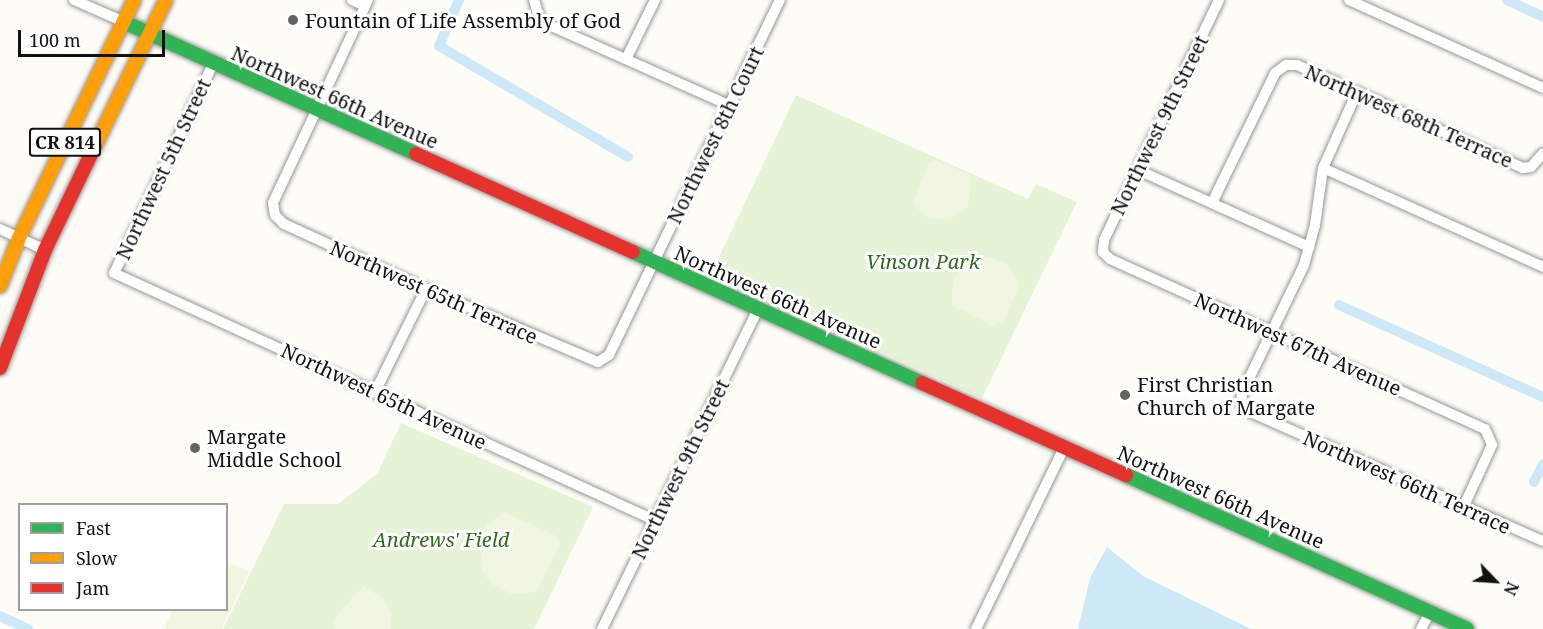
<!DOCTYPE html>
<html>
<head>
<meta charset="utf-8">
<style>
  body { margin:0 }
  #map { position:relative; width:1543px; height:629px; overflow:hidden; background:#fdfcf7; font-family:"Noto Serif",serif }
  div>[style] { position:absolute }
  .green>* { inset:0; background:#e7f3d7 }
  .pitch>* { inset:0; background:#f0f6e1 }
  .water>* { inset:0; background:#cde8f7 }
  .canal>* { height:10px; margin:-5px; padding:0 5px; transform-origin:5px; border-radius:5px; background:#cde8f7 }
  .roads { filter:drop-shadow(0 0 2px #979795) drop-shadow(0 0 2px #979795) }
  .street>* { height:10px; margin:-5px; padding:0 5px; transform-origin:5px; border-radius:5px; background:#fffffe }
  .fast>* { height:14px; margin:-7px; padding:0 7px; transform-origin:7px; border-radius:7px; background:#30b455 }
  .slow>* { height:14px; margin:-7px; padding:0 7px; transform-origin:7px; border-radius:7px; background:#ff9f0a }
  .jam>* { height:14px; margin:-7px; padding:0 7px; transform-origin:7px; border-radius:7px; background:#e5322d }
  .dots>* { width:16px; height:16px; translate:-50% -50%; box-sizing:border-box; border:3px solid #fff; border-radius:50% }
  span { translate:-50% -50%; white-space:nowrap; text-align:center; line-height:1.15; -webkit-text-stroke:6px #fff; paint-order:stroke }
  .shield-label span { padding:2px 4px; background:#fff; border:2px solid; border-radius:4px; -webkit-text-stroke-width:0 }
  .shield-label { font-size:18px; color:#111; font-weight:700 }
  .poi-label { font-size:20px; color:#111 }
  .left { translate:0 -50%; text-align:left }
  .street-label { font-size:20px; color:#111 }
  .park-label { font-size:20px; color:#2f6b1f; font-style:italic }
  .legend { position:absolute; left:18px; top:503px; width:210px; height:108px; box-sizing:border-box; background:#fff; border:2px solid #a0a0a0; margin:0; padding:8px 10px; list-style:none; font-size:18px; color:#111 }
  .legend li { display:flex; align-items:center; gap:12px; height:30px }
  .legend b { width:30px; border:2px solid #a0a0a0 }
  .north { position:absolute; left:1465px; top:551px; width:60px; height:60px; -webkit-text-stroke:4px #fff; paint-order:stroke; rotate:115deg; font-size:16px; font-weight:700; line-height:24px; text-align:center; color:#111 }
  .north::after { content:''; display:block; margin:auto; width:21px; height:27px; background:#111; clip-path:polygon(50% 0,100% 100%,50% 72%,0 100%) }
  .scale { position:absolute; left:18px; top:30px; width:147px; height:27px; box-sizing:border-box; border:3px solid #111; border-top:0; padding-left:8px; font-size:18px; line-height:21px; white-space:nowrap; color:#111; -webkit-text-stroke:4px #fff; paint-order:stroke }
</style>
</head>
<body>
<div id="map">
  <div class="green">
    <div style="clip-path:polygon(796px 95px,1028px 199px,1036px 184px,1077px 202px,982px 398px,711px 274px)"></div>
    <div style="clip-path:polygon(401px 423px,593px 507px,534px 629px,223px 629px,284px 504px,338px 504px,377px 474px)"></div>
  </div>
  <div class="pitch">
    <div style="clip-path:polygon(936px 160px,969px 174px,971px 181px,968px 206px,948px 220px,928px 218px,913px 204px,928px 164px)"></div>
    <div style="clip-path:polygon(989px 257px,1006px 263px,1020px 283px,1004px 321px,994px 326px,953px 306px,952px 299px,953px 282px,963px 266px)"></div>
    <div style="clip-path:polygon(504px 512px,556px 536px,560px 544px,536px 592px,512px 594px,492px 584px,483px 573px,479px 539px,487px 525px)"></div>
    <div style="clip-path:polygon(227px 562px,249px 572px,221px 629px,164px 629px,173px 610px,226px 610px)"></div>
    <div style="clip-path:polygon(363px 586px,384px 599px,391px 614px,390px 629px,336px 629px,334px 622px,339px 613px)"></div>
  </div>
  <div class="water">
    <div style="clip-path:polygon(1107px 547px,1143px 576px,1251px 629px,1078px 629px,1090px 578px)"></div>
  </div>
  <div class="canal">
    <div style="left:459px;top:0;width:50px;rotate:113.5deg"></div>
    <div style="left:439px;top:46px;width:219px;rotate:30.4deg"></div>
    <div style="left:1507px;top:0;width:40px;rotate:25deg"></div>
    <div style="left:1339px;top:305px;width:224px;rotate:24.3deg"></div>
    <div style="left:1534px;top:482px;width:20px;rotate:-63deg"></div>
    <div style="left:0;top:616px;width:31px;rotate:25deg"></div>
  </div>
  <div class="roads">
    <div class="street">
      <div style="left:74px;top:0;width:55px;rotate:23.7deg"></div>
      <div style="left:352px;top:0;width:14px;rotate:25deg"></div>
      <div style="left:368px;top:0;width:224px;rotate:115.1deg"></div>
      <div style="left:273px;top:203px;width:12px;rotate:81deg"></div>
      <div style="left:275px;top:215px;width:13px;rotate:45deg"></div>
      <div style="left:284px;top:224px;width:156px;rotate:24.6deg"></div>
      <div style="left:426px;top:289px;width:187px;rotate:23deg"></div>
      <div style="left:598px;top:362px;width:13px;rotate:-32deg"></div>
      <div style="left:609px;top:355px;width:394px;rotate:-64.3deg"></div>
      <div style="left:534px;top:0;width:22px;rotate:74deg"></div>
      <div style="left:540px;top:21px;width:207px;rotate:24deg"></div>
      <div style="left:1219px;top:0;width:266px;rotate:115.6deg"></div>
      <div style="left:1104px;top:240px;width:12px;rotate:95deg"></div>
      <div style="left:1103px;top:252px;width:10px;rotate:45deg"></div>
      <div style="left:1110px;top:259px;width:412px;rotate:24.4deg"></div>
      <div style="left:1485px;top:429px;width:17px;rotate:66deg"></div>
      <div style="left:1492px;top:445px;width:69px;rotate:114.7deg"></div>
      <div style="left:1349px;top:0;width:213px;rotate:24.4deg"></div>
      <div style="left:626px;top:59px;width:66px;rotate:-63.8deg"></div>
      <div style="left:213px;top:64px;width:231px;rotate:115.3deg"></div>
      <div style="left:114px;top:273px;width:594px;rotate:24.58deg"></div>
      <div style="left:1357px;top:92px;width:83px;rotate:114.1deg"></div>
      <div style="left:1323px;top:168px;width:58px;rotate:98deg"></div>
      <div style="left:1315px;top:225px;width:41px;rotate:105.4deg"></div>
      <div style="left:1304px;top:265px;width:142px;rotate:115.8deg"></div>
      <div style="left:1242px;top:393px;width:11px;rotate:95deg"></div>
      <div style="left:1241px;top:404px;width:10px;rotate:45deg"></div>
      <div style="left:1248px;top:411px;width:322px;rotate:23.8deg"></div>
      <div style="left:1323px;top:168px;width:241px;rotate:24.2deg"></div>
      <div style="left:1138px;top:170px;width:188px;rotate:24.2deg"></div>
      <div style="left:1212px;top:203px;width:144px;rotate:-64.1deg"></div>
      <div style="left:1275px;top:73px;width:14px;rotate:-36deg"></div>
      <div style="left:1286px;top:65px;width:11px"></div>
      <div style="left:1297px;top:65px;width:248px;rotate:24.5deg"></div>
      <div style="left:1523px;top:168px;width:8px;rotate:-7deg"></div>
      <div style="left:1531px;top:167px;width:18px;rotate:-49deg"></div>
      <div style="left:0;top:229px;width:50px;rotate:25deg"></div>
      <div style="left:375px;top:392px;width:115px;rotate:-63.7deg"></div>
      <div style="left:602px;top:629px;width:356px;rotate:-64deg"></div>
      <div style="left:976px;top:629px;width:201px;rotate:-64.1deg"></div>
      <div style="left:1421px;top:629px;width:19px;rotate:-62deg"></div>
    </div>
    <div class="fast">
      <div style="left:124px;top:22px;width:320px;rotate:24.3deg"></div>
      <div style="left:633px;top:252px;width:317px;rotate:24.4deg"></div>
      <div style="left:1126px;top:475px;width:374px;rotate:24.3deg"></div>
    </div>
    <div class="slow">
      <div style="left:95px;top:146px;width:162px;rotate:-64.1deg"></div>
      <div style="left:0;top:286px;width:52px;rotate:-68.4deg"></div>
      <div style="left:19px;top:238px;width:264px;rotate:-64.2deg"></div>
    </div>
    <div class="jam">
      <div style="left:416px;top:154px;width:238px;rotate:24.3deg"></div>
      <div style="left:0;top:368px;width:126px;rotate:-69.1deg"></div>
      <div style="left:45px;top:250px;width:115px;rotate:-64.3deg"></div>
      <div style="left:922px;top:383px;width:224px;rotate:24.3deg"></div>
    </div>
  </div>
  <div class="dots">
    <div style="left:293px;top:20px;background:#646362"></div>
    <div style="left:1125px;top:395px;background:#646362"></div>
    <div style="left:195px;top:448px;background:#646362"></div>
  </div>
  <div class="shield-label">
    <span style="left:65px;top:142px">CR 814</span>
  </div>
  <div class="poi-label">
    <span class="left" style="left:305px;top:20px">Fountain of Life Assembly of God</span>
    <span class="left" style="left:1137px;top:396px">First Christian<br>Church of Margate</span>
    <span class="left" style="left:207px;top:448px">Margate<br>Middle School</span>
  </div>
  <div class="street-label">
    <span style="left:335px;top:97px;rotate:24deg">Northwest 66th Avenue</span>
    <span style="left:1409px;top:116px;rotate:24deg">Northwest 68th Terrace</span>
    <span style="left:1159px;top:125px;rotate:-64deg">Northwest 9th Street</span>
    <span style="left:715px;top:135px;rotate:-64deg">Northwest 8th Court</span>
    <span style="left:163px;top:169px;rotate:-65deg">Northwest 5th Street</span>
    <span style="left:434px;top:292px;rotate:24deg">Northwest 65th Terrace</span>
    <span style="left:778px;top:297px;rotate:24deg">Northwest 66th Avenue</span>
    <span style="left:1298px;top:344px;rotate:24deg">Northwest 67th Avenue</span>
    <span style="left:384px;top:396px;rotate:25deg">Northwest 65th Avenue</span>
    <span style="left:680px;top:469px;rotate:-64deg">Northwest 9th Street</span>
    <span style="left:1407px;top:482px;rotate:24deg">Northwest 66th Terrace</span>
    <span style="left:1221px;top:497px;rotate:24deg">Northwest 66th Avenue</span>
  </div>
  <div class="park-label">
    <span style="left:923px;top:261px">Vinson Park</span>
    <span style="left:441px;top:539px">Andrews' Field</span>
  </div>
  <ul class="legend">
  <li><b style="height:8px;background:#30b455"></b>Fast</li>
  <li><b style="height:8px;background:#ff9f0a"></b>Slow</li>
  <li><b style="height:8px;background:#e5322d"></b>Jam</li>
  </ul>
  <div class="north">N</div>
  <div class="scale">100 m</div>
</div>
</body>
</html>
